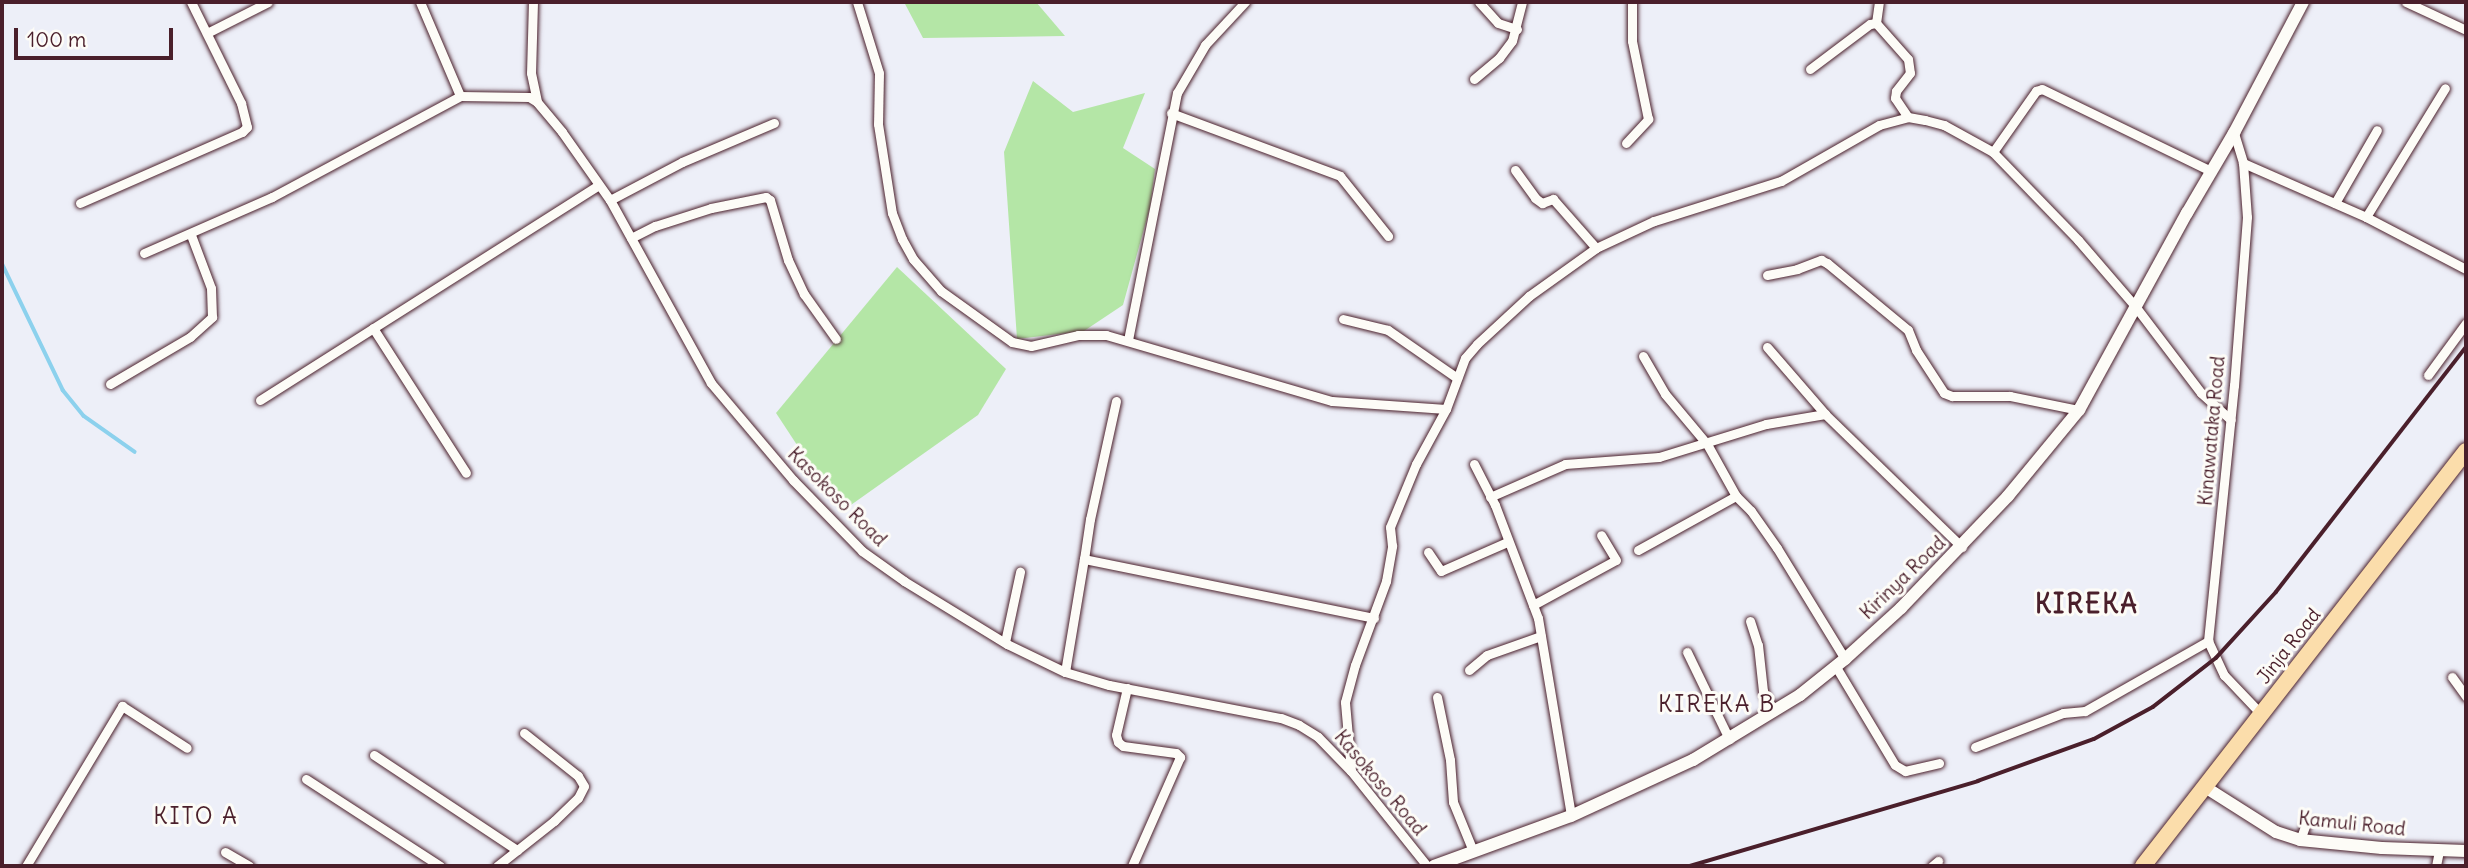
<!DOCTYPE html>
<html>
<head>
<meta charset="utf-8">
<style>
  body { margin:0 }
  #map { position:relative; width:2468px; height:868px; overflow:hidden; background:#edeff8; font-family:Delius,sans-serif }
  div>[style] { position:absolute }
  .green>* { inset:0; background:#b4e6a6 }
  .stream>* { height:3.5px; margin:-1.75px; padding:0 1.75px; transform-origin:1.75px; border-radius:1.75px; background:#8cd1ed }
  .roads { filter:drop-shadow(0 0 2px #4a1f2b) drop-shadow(0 0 2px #4a1f2b) }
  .street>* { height:9px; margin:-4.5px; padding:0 4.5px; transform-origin:4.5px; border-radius:4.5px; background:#fdfcf7 }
  .secondary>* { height:12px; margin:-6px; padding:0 6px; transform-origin:6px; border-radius:6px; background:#fdfcf7 }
  .highway>* { height:16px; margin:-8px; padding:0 8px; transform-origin:8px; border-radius:8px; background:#fbddab }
  .rail>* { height:3.5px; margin:-1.75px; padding:0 1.75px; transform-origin:1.75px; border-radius:1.75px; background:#4a1f2b }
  span { translate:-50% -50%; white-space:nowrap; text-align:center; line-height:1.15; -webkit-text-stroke:6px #fdfcf7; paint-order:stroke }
  .street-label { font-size:19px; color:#4a1f2b }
  .quarter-label { font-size:23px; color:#4a1f2b; letter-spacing:2px }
  .district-label { font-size:26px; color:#4a1f2b; font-weight:700; letter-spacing:2px }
  .frame { position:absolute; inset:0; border:4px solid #4a1f2b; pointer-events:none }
  .scale { position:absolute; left:14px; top:28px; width:159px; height:32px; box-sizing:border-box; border:4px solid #4a1f2b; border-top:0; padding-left:9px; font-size:21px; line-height:24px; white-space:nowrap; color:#4a1f2b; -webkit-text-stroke:5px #fdfcf7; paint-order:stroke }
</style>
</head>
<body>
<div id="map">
  <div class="green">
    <div style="clip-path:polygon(904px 2px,1036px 2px,1065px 36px,923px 38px)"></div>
    <div style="clip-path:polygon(1033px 81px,1073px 112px,1145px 93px,1123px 148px,1155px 169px,1150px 207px,1123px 305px,1084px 331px,1017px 339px,1004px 152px)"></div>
    <div style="clip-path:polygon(897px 267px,1006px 369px,978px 415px,841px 512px,776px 413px)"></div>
  </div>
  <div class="stream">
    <div style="left:2px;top:263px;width:141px;rotate:64.3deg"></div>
    <div style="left:63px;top:390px;width:33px;rotate:51deg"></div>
    <div style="left:84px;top:416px;width:62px;rotate:35.2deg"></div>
  </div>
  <div class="roads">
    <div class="street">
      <div style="left:420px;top:2px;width:102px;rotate:66.9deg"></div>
      <div style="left:460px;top:96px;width:69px;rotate:0.8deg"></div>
      <div style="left:529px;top:97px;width:9px;rotate:32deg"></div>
      <div style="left:537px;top:102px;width:39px;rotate:50deg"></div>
      <div style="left:562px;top:132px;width:83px;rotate:54.8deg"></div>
      <div style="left:610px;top:200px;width:209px;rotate:61.1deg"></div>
      <div style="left:711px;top:383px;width:127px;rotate:49.8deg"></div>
      <div style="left:793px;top:480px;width:99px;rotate:45.8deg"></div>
      <div style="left:862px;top:551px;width:52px;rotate:35.5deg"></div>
      <div style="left:904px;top:581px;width:121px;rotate:31.5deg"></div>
      <div style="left:1007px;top:644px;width:64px;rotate:25.8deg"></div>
      <div style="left:1065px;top:672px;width:46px;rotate:16.5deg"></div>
      <div style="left:1109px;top:685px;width:175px;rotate:10.9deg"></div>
      <div style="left:1281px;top:718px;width:19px;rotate:21deg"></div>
      <div style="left:1299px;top:725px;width:22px;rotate:32deg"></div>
      <div style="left:1318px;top:737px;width:47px;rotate:45.9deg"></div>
      <div style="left:1351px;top:771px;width:122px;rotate:51.3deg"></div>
      <div style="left:533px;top:2px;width:71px;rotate:91.6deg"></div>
      <div style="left:531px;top:73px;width:30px;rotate:78deg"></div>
      <div style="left:857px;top:2px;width:74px;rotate:72.8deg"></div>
      <div style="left:879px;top:73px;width:51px;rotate:91.1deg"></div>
      <div style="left:878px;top:124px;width:90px;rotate:81.1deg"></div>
      <div style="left:892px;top:213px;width:28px;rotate:69deg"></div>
      <div style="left:902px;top:239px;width:23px;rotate:61deg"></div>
      <div style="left:913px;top:259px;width:43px;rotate:48.8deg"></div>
      <div style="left:941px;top:291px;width:87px;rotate:35.7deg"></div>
      <div style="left:1012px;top:342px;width:19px;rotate:12deg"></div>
      <div style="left:1031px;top:346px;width:48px;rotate:-13.2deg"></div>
      <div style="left:1078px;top:335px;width:28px"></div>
      <div style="left:1106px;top:335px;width:235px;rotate:16.3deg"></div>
      <div style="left:1332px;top:401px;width:114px;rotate:4deg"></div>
      <div style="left:1479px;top:2px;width:28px;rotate:48deg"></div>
      <div style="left:1498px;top:23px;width:20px;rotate:18deg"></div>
      <div style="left:2406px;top:2px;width:66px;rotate:25deg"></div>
      <div style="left:1876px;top:23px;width:21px;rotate:-82deg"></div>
      <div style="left:207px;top:33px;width:68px;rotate:-26.9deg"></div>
      <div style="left:1810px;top:69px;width:75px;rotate:-36.9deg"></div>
      <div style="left:1870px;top:24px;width:6px;rotate:-9deg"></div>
      <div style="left:1876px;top:23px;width:48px;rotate:48.4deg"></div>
      <div style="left:1908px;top:59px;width:14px;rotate:82deg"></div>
      <div style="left:1910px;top:73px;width:23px;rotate:128deg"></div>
      <div style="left:1896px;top:91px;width:7px;rotate:98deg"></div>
      <div style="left:1895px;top:98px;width:23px;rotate:56deg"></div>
      <div style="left:1474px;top:79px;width:33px;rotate:-40deg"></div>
      <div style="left:1499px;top:58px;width:21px;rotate:-53deg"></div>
      <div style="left:1512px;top:41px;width:40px;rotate:-75.6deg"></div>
      <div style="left:1171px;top:113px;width:180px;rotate:20.4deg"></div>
      <div style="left:1340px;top:176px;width:77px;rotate:51.3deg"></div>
      <div style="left:2234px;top:133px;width:31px;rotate:73deg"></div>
      <div style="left:2243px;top:163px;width:54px;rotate:85.8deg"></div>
      <div style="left:2247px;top:217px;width:169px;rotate:94.4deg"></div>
      <div style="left:2234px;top:385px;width:257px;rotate:95.8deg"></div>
      <div style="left:2208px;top:641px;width:38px;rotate:65deg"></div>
      <div style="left:2224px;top:675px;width:54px;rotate:46.5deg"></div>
      <div style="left:1626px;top:143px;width:33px;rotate:-47deg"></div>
      <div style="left:1648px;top:119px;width:80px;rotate:-101.6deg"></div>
      <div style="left:1632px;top:41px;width:39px;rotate:-90deg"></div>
      <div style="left:1993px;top:152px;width:75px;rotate:-54.8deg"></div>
      <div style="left:2036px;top:91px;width:6px;rotate:-18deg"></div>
      <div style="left:2042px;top:89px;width:188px;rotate:25.9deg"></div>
      <div style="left:2243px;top:163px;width:134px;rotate:23.7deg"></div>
      <div style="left:2366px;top:217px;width:113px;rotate:27.5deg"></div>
      <div style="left:1515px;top:170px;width:34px;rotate:54deg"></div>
      <div style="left:1535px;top:198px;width:9px;rotate:36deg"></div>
      <div style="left:1542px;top:203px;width:12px;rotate:-20deg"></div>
      <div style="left:1553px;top:199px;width:65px;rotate:48.7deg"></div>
      <div style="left:610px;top:200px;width:81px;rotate:-27.8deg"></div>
      <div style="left:682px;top:162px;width:100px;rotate:-23deg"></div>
      <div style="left:80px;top:203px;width:177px;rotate:-23.7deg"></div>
      <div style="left:242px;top:132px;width:7px;rotate:-45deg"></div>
      <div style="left:247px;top:127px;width:25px;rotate:-104deg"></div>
      <div style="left:241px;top:103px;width:113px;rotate:-116.3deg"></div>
      <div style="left:2335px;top:203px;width:84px;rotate:-60.1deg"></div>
      <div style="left:2366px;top:217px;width:151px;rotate:-58.5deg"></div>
      <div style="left:631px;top:238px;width:27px;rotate:-27deg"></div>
      <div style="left:655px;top:226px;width:59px;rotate:-17.8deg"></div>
      <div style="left:711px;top:208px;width:56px;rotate:-11.3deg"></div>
      <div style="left:766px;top:197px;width:5px;rotate:37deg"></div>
      <div style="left:770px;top:200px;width:63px;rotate:73.3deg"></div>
      <div style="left:788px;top:260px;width:38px;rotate:65deg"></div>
      <div style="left:804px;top:294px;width:55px;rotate:54.6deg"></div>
      <div style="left:144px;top:253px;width:140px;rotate:-23.6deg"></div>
      <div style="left:272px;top:197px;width:213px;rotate:-28.2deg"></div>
      <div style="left:1767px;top:275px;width:31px;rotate:-11deg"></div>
      <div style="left:1797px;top:269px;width:26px;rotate:-21deg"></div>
      <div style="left:1821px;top:260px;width:7px;rotate:27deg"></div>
      <div style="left:1827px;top:263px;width:105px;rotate:39.6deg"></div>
      <div style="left:1908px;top:330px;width:22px;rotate:68deg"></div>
      <div style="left:1916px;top:350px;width:51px;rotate:56.9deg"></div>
      <div style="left:1944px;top:393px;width:9px;rotate:21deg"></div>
      <div style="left:1952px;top:396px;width:58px"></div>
      <div style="left:2010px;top:396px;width:70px;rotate:11.5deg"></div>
      <div style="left:1343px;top:319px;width:46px;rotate:13.7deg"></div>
      <div style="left:1388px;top:330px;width:84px;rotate:34.8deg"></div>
      <div style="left:373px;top:328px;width:172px;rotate:57.3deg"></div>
      <div style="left:1128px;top:340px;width:252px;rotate:-78.8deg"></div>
      <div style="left:1177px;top:93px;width:56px;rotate:-59.7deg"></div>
      <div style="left:1205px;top:45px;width:59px;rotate:-47.1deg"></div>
      <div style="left:1767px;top:347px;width:89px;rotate:49.1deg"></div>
      <div style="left:1825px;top:414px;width:191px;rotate:44.2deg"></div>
      <div style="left:1643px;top:356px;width:44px;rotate:59.9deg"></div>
      <div style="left:1665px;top:394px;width:65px;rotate:50deg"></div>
      <div style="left:1707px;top:444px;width:60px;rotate:60.9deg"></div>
      <div style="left:1736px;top:496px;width:21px;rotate:45deg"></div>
      <div style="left:1751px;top:511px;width:45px;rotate:54.9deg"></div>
      <div style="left:1777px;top:548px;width:130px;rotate:58.5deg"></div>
      <div style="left:2428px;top:375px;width:64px;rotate:-53.8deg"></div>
      <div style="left:110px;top:384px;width:93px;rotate:-30.4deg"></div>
      <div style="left:190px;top:337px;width:30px;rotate:-42deg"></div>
      <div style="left:212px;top:317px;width:29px;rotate:-92deg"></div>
      <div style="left:211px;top:288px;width:57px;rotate:-110.7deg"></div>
      <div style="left:260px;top:400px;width:401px;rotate:-32.4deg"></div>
      <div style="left:1116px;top:401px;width:121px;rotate:102.4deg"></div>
      <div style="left:1090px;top:519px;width:40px;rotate:98.5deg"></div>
      <div style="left:1084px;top:559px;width:296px;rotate:11.5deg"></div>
      <div style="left:1474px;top:464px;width:46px;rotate:62.9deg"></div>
      <div style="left:1495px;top:505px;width:121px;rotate:69.2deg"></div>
      <div style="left:1538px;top:618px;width:201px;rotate:80.5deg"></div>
      <div style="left:1490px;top:497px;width:82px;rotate:-23.7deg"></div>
      <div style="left:1565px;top:464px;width:94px;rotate:-4.3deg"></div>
      <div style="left:1659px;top:457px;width:112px;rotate:-17.1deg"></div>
      <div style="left:1766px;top:424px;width:60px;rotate:-9.6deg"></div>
      <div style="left:1638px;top:550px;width:112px;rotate:-28.9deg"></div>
      <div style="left:1428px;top:552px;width:23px;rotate:56deg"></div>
      <div style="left:1441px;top:571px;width:72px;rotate:-23.7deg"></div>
      <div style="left:1533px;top:605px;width:94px;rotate:-28.5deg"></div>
      <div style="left:1616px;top:560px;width:29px;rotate:-121deg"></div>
      <div style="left:1750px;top:621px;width:25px;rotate:72deg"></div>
      <div style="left:1758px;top:645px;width:46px;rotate:83.8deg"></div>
      <div style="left:1763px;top:691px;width:23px;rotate:65deg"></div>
      <div style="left:1005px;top:642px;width:72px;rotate:-77.9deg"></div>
      <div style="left:1687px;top:652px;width:97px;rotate:64.2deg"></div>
      <div style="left:1836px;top:667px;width:114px;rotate:59deg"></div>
      <div style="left:1895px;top:765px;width:12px;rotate:31deg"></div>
      <div style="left:1905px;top:771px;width:35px;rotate:-13deg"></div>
      <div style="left:1469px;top:670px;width:23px;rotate:-40deg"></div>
      <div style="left:1487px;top:655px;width:57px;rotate:-19.4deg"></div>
      <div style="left:1065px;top:672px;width:115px;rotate:-80.5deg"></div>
      <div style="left:2452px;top:677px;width:24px;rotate:54deg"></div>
      <div style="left:1127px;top:688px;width:48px;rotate:103.2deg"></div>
      <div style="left:1116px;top:735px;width:7px;rotate:74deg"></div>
      <div style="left:1118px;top:742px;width:6px;rotate:39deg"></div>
      <div style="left:1123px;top:746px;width:53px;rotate:7.5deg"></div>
      <div style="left:1176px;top:753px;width:6px;rotate:45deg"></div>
      <div style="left:1180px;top:757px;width:119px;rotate:113.8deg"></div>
      <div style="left:1437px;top:697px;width:64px;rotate:78.3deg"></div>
      <div style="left:1450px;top:760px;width:42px;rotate:85.9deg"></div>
      <div style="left:1453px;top:802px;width:53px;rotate:67.8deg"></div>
      <div style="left:1975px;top:747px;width:94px;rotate:-21.1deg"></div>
      <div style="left:2063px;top:713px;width:22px;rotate:-5deg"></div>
      <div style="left:2085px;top:711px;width:142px;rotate:-29.6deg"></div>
      <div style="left:374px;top:755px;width:172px;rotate:33.6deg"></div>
      <div style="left:1351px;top:771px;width:69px;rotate:-95deg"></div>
      <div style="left:1345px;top:702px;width:38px;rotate:-75deg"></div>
      <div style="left:1355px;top:665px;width:90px;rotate:-69.7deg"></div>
      <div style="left:1386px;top:581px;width:36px;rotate:-80deg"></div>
      <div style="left:1392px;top:546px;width:19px;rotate:-96deg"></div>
      <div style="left:1390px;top:527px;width:68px;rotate:-67.6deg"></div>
      <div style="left:1416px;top:464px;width:63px;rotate:-61.4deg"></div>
      <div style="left:1446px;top:409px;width:54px;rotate:-69.6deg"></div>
      <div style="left:1465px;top:358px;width:18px;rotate:-49deg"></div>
      <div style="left:1477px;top:344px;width:71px;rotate:-42.7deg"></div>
      <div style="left:1529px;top:296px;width:82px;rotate:-35.6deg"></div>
      <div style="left:1596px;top:248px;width:64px;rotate:-25deg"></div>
      <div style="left:1654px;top:221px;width:133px;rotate:-17.5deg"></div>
      <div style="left:1781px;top:181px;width:113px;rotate:-29.7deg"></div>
      <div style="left:1879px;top:125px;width:30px;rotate:-15deg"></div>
      <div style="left:1908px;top:117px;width:17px;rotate:10deg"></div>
      <div style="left:1925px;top:120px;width:20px;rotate:15deg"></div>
      <div style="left:1944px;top:125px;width:56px;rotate:28.9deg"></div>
      <div style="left:1993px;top:152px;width:122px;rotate:46deg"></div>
      <div style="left:2078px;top:240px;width:87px;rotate:49.2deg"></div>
      <div style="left:2135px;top:306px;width:109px;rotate:52.8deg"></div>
      <div style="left:2201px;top:393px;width:40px;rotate:42deg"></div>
      <div style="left:306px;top:779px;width:160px;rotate:33deg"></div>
      <div style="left:2300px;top:840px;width:20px;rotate:-70deg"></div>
      <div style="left:225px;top:852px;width:28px;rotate:30deg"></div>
      <div style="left:26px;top:866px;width:187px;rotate:-59deg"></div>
      <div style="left:122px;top:706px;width:77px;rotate:32.9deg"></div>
      <div style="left:497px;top:866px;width:73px;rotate:-38.3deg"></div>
      <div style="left:554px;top:821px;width:33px;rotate:-44deg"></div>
      <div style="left:578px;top:798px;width:13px;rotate:-63deg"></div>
      <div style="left:584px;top:786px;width:12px;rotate:-121deg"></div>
      <div style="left:578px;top:776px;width:69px;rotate:-141.5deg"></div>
      <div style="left:1932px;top:866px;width:8px;rotate:-40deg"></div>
      <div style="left:2436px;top:866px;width:15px;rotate:-79deg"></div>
    </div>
    <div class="secondary">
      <div style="left:2205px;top:787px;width:84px;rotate:32.4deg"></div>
      <div style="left:2276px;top:832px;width:25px;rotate:18deg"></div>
      <div style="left:2300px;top:840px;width:82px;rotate:5.6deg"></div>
      <div style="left:2382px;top:848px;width:84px;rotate:2deg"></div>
      <div style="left:1434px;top:866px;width:146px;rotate:-20.1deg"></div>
      <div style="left:1571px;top:816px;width:134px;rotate:-24.7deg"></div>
      <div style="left:1693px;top:760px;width:125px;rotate:-31.3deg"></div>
      <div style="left:1800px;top:695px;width:58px;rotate:-38.7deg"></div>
      <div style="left:1845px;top:659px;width:76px;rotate:-42.3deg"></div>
      <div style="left:1901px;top:608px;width:155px;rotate:-46.3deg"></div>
      <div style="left:2008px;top:496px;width:112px;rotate:-50.5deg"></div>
      <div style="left:2079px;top:410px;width:225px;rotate:-61.3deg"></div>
      <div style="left:2187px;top:213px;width:93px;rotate:-59.6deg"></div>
      <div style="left:2234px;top:133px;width:148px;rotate:-62.2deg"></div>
    </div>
    <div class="highway">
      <div style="left:2143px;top:866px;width:526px;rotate:-52.11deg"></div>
    </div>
  </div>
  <div class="rail">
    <div style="left:1690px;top:866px;width:300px;rotate:-16.4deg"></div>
    <div style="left:1978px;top:781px;width:123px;rotate:-19.9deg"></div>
    <div style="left:2094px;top:739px;width:67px;rotate:-28.5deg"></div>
    <div style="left:2153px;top:707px;width:80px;rotate:-37.9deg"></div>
    <div style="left:2216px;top:658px;width:89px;rotate:-47.7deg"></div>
    <div style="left:2276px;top:592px;width:310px;rotate:-52.2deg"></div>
  </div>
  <div class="street-label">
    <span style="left:2212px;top:431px;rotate:-85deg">Kinawataka Road</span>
    <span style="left:837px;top:497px;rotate:45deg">Kasokoso Road</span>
    <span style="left:1903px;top:578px;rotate:-44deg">Kirinya Road</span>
    <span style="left:2289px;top:646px;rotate:-52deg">Jinja Road</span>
    <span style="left:1380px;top:783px;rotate:50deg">Kasokoso Road</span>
    <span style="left:2352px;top:824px;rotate:6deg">Kamuli Road</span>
  </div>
  <div class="quarter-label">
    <span style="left:1717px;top:704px">KIREKA B</span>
    <span style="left:196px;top:816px">KITO A</span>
  </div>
  <div class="district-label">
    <span style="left:2087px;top:604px">KIREKA</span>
  </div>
  <div class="frame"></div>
  <div class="scale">100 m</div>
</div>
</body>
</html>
